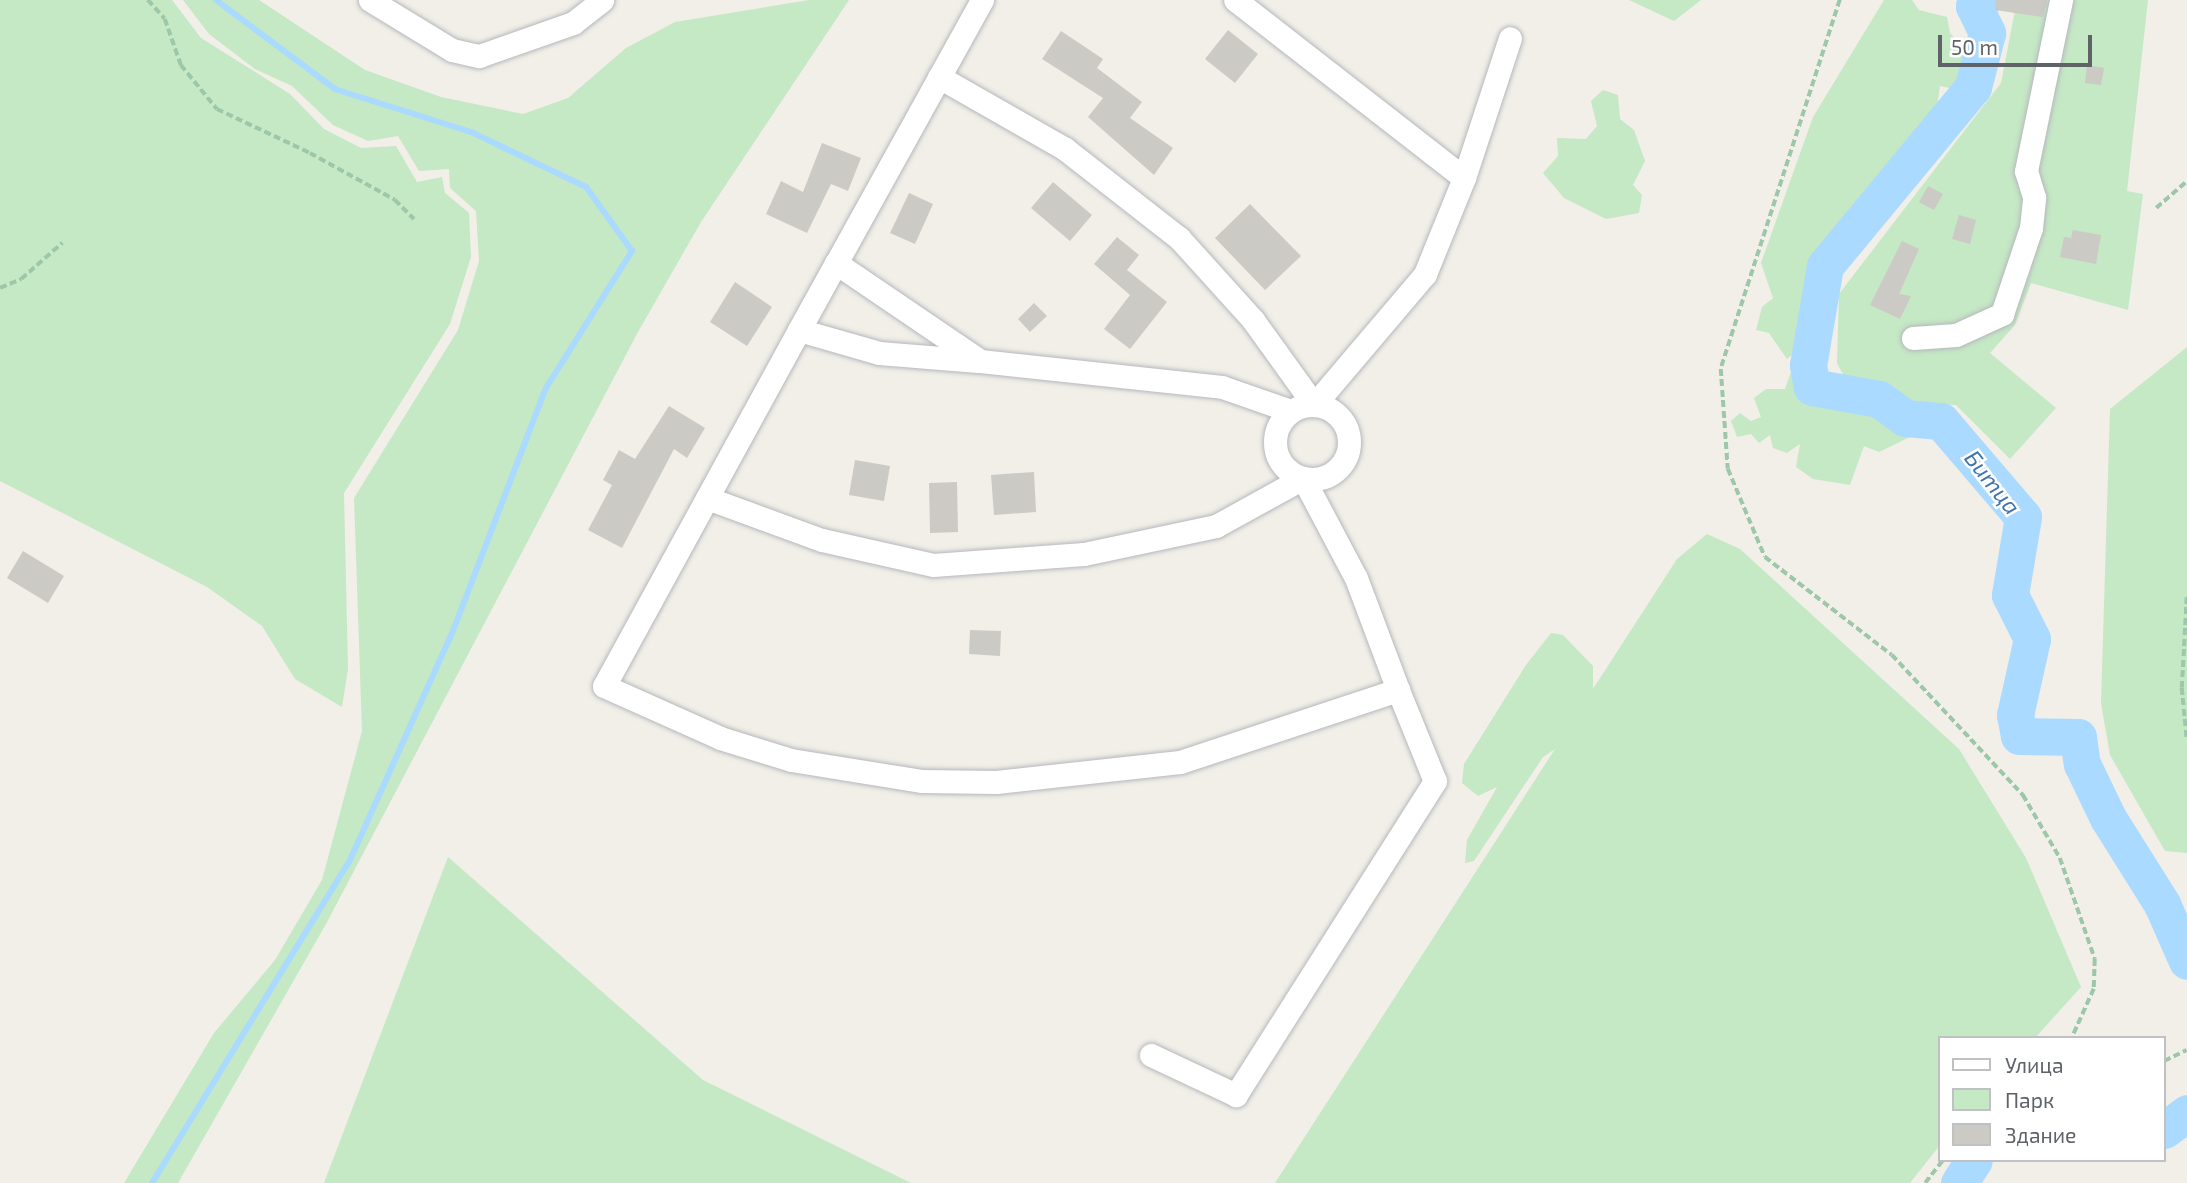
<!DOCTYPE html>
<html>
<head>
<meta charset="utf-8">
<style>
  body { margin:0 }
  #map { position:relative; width:2187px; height:1183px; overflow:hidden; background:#f1efe8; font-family:"Exo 2",sans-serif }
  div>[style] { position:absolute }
  .green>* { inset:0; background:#c5e8c5 }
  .stream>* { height:6px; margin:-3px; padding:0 3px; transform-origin:3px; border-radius:3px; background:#aadaff }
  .river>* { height:37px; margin:-18.5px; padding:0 18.5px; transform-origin:18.5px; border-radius:18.5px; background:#aadaff }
  .building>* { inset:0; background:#cccac5 }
  .path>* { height:3.5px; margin-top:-1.75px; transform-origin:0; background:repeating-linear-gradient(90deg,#9cc7a9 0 7px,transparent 0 10.5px) }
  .roads { filter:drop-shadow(0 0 2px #b5b8bc) drop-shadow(0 0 2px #b5b8bc) }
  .minor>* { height:23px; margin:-11.5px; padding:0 11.5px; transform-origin:11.5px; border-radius:11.5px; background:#fff }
  .minor>.ring { margin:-11.5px; padding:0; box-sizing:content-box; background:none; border:23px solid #fff; border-radius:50% }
  span { translate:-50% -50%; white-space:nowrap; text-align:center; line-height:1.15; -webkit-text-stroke:5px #fff; paint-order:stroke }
  .water-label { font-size:23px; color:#4174aa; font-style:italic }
  .legend { position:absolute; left:1938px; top:1036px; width:228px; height:126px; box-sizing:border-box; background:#fff; border:2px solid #bfc1c3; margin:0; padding:9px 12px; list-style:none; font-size:21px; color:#5f6368 }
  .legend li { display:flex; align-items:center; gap:14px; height:35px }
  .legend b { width:35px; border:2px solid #bfc1c3 }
  .scale { position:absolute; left:1938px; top:35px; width:154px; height:32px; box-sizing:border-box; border:4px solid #5f6368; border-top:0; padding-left:9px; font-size:21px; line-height:24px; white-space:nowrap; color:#5f6368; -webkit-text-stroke:5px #fff; paint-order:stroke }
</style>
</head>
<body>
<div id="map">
  <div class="green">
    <div style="clip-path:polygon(0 0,172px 0,201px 38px,290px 94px,324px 129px,361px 148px,396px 146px,417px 182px,442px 177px,445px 193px,469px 213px,471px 257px,450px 324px,344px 493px,348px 669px,342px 707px,295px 679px,262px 626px,207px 587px,0 481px)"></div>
    <div style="clip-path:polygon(183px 0,259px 0,365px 70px,441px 97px,523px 114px,568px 98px,626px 48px,675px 22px,809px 0,849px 0,701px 222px,638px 332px,326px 924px,178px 1183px,124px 1183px,214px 1033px,275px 960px,322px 880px,362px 731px,354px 498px,458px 330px,479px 261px,476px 211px,450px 188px,449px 169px,419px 171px,398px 136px,368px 141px,333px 125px,292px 86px,255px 69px,209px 34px)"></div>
    <div style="clip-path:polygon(1629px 0,1701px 0,1674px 21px)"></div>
    <div style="clip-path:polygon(1884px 0,1912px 0,1919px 10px,1947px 17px,1950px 33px,1968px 53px,1968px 78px,1959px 90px,1940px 86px,1934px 125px,1820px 258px,1800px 348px,1787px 359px,1769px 333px,1756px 330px,1762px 307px,1773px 298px,1761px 263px,1813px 117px)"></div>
    <div style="clip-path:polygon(2017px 0,2148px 0,2127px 191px,2143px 194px,2128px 310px,2031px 283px,2015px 325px,1990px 353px,2056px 408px,2010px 459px,1956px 405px,1911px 403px,1847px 382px,1837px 363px,1839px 294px,2001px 83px)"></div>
    <div style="clip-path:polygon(1603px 90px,1618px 95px,1620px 119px,1634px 130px,1645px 161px,1633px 185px,1642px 195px,1639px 213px,1606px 219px,1564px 198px,1543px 173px,1558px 156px,1557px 138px,1586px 139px,1597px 126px,1591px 101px)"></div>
    <div style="clip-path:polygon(2187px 347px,2187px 853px,2165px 851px,2110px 755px,2101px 703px,2110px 409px)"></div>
    <div style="clip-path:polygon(1791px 372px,1807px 378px,1818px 402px,1875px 404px,1910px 425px,1912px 436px,1879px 452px,1864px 446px,1850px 485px,1813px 479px,1796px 467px,1800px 444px,1787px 453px,1773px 448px,1770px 435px,1759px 443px,1751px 434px,1737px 437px,1731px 421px,1740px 413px,1751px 421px,1761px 417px,1754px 398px,1766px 389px,1785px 389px)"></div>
    <div style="clip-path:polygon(1707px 534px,1740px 549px,1959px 749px,2026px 858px,2081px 987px,2035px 1038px,1940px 1038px,1940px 1145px,1910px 1183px,1275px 1183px,1555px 749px,1543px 757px,1474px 861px,1465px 863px,1467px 840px,1497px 787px,1478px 796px,1462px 783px,1464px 764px,1526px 665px,1551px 633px,1563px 635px,1593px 666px,1593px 689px,1677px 559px)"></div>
    <div style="clip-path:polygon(448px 857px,703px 1080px,911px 1183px,324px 1183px)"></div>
  </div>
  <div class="stream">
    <div style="left:152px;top:1183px;width:379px;rotate:-58.5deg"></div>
    <div style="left:350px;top:860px;width:251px;rotate:-65.8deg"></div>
    <div style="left:453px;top:631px;width:260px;rotate:-69.1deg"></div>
    <div style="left:546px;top:388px;width:162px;rotate:-57.9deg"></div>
    <div style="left:632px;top:251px;width:79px;rotate:-125.7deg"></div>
    <div style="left:586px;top:187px;width:127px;rotate:-154.4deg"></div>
    <div style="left:471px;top:132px;width:143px;rotate:-162.5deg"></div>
    <div style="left:335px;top:89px;width:149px;rotate:-143.2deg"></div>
  </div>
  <div class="river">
    <div style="left:1982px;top:0;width:10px;rotate:143deg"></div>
    <div style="left:1974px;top:6px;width:30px;rotate:64deg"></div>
    <div style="left:1987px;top:33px;width:56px;rotate:104.5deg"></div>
    <div style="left:1973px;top:87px;width:232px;rotate:129.6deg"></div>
    <div style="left:1825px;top:266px;width:100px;rotate:99.7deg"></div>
    <div style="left:1808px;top:365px;width:22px;rotate:80deg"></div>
    <div style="left:1812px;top:387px;width:68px;rotate:10.2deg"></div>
    <div style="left:1879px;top:399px;width:32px;rotate:36deg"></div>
    <div style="left:1905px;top:418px;width:36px;rotate:5deg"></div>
    <div style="left:1941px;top:421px;width:126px;rotate:49.5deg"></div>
    <div style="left:2023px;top:517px;width:79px;rotate:99.5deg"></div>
    <div style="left:2010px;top:595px;width:49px;rotate:63.4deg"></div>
    <div style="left:2032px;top:639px;width:78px;rotate:102.6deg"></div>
    <div style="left:2015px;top:715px;width:21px;rotate:79deg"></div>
    <div style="left:2019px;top:736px;width:59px;rotate:1deg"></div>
    <div style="left:2078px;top:737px;width:27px;rotate:82deg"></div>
    <div style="left:2082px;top:764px;width:60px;rotate:64.3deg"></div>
    <div style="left:2108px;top:818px;width:102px;rotate:57.9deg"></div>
    <div style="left:2162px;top:904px;width:62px;rotate:66.3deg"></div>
    <div style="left:2164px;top:1130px;width:29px;rotate:-36deg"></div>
    <div style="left:1959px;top:1183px;width:27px;rotate:-57deg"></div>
  </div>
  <div class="building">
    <div style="clip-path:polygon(1996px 0,2047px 0,2043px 17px,1995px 10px)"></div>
    <div style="clip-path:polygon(1228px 30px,1258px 54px,1235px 83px,1205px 59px)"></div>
    <div style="clip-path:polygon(1061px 31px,1103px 59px,1097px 68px,1142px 102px,1130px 118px,1173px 148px,1154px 175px,1088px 117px,1103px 98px,1042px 59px)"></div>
    <div style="clip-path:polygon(2087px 65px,2104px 68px,2101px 85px,2085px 83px)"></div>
    <div style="clip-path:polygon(822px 143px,861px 158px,848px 191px,831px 184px,807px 233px,766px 214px,781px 181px,803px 192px)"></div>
    <div style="clip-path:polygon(1053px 182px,1092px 215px,1070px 241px,1031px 208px)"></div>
    <div style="clip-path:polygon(1928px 186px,1943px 194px,1934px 210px,1919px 202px)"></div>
    <div style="clip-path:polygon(909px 193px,933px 204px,915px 244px,890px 233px)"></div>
    <div style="clip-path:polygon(1250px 204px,1301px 256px,1265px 290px,1215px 238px)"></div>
    <div style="clip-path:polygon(1959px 215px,1976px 220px,1970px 244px,1952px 239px)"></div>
    <div style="clip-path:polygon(2073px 230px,2101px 235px,2096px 264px,2060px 257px,2064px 237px,2071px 238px)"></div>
    <div style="clip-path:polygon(1117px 237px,1139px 255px,1127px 270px,1167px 302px,1130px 349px,1104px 329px,1130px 295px,1094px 264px)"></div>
    <div style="clip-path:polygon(1902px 241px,1919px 249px,1899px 294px,1911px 296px,1900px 319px,1870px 305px)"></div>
    <div style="clip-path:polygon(735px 282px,772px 307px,747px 346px,710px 322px)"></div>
    <div style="clip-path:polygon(1034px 303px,1047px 316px,1030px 332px,1018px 319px)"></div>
    <div style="clip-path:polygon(669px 406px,705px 428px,687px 458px,674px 449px,622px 548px,588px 530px,612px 485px,603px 480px,619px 450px,635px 459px)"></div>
    <div style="clip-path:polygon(855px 460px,890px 466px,884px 501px,849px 495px)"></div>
    <div style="clip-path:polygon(1034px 472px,1036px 512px,994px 515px,991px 475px)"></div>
    <div style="clip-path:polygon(957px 482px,958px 532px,930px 533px,929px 483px)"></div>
    <div style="clip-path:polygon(23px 551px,64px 576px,48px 603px,7px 578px)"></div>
    <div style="clip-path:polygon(970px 630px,1001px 631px,1000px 656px,969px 654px)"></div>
  </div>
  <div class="path">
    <div style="left:148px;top:0;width:25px;rotate:48deg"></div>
    <div style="left:165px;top:19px;width:49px;rotate:70.8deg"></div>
    <div style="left:181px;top:65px;width:57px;rotate:50.7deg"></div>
    <div style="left:217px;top:109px;width:103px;rotate:25.3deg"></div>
    <div style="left:310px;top:153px;width:97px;rotate:28.9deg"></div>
    <div style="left:395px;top:200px;width:27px;rotate:45deg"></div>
    <div style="left:1840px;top:0;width:388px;rotate:107.9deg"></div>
    <div style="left:1721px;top:369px;width:100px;rotate:86deg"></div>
    <div style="left:1728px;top:469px;width:95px;rotate:67.2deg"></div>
    <div style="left:1765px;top:557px;width:160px;rotate:37.7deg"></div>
    <div style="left:1892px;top:655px;width:192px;rotate:46.9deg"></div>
    <div style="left:2023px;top:795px;width:73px;rotate:59.6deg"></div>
    <div style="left:2060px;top:858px;width:107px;rotate:70.9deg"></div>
    <div style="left:2095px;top:959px;width:30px;rotate:92deg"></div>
    <div style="left:2094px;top:989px;width:54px;rotate:114.2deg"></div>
    <div style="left:2156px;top:208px;width:41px;rotate:-41.1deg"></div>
    <div style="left:0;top:288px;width:23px;rotate:-23deg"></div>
    <div style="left:21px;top:279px;width:55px;rotate:-41.3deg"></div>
    <div style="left:2187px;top:597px;width:91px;rotate:93.1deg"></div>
    <div style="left:2182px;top:688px;width:52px;rotate:84.5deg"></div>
    <div style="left:2164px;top:1061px;width:25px;rotate:-26deg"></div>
    <div style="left:1925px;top:1183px;width:29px;rotate:-52deg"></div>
  </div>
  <div class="roads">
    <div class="minor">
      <div style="left:370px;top:0;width:96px;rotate:31.4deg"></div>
      <div style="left:452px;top:50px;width:28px;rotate:13deg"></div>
      <div style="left:479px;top:56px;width:100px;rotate:-19.3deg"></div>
      <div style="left:573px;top:23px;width:37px;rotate:-38deg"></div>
      <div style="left:982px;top:0;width:301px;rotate:119deg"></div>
      <div style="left:836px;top:263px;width:174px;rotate:34.2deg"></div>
      <div style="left:980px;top:361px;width:243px;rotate:6.1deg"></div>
      <div style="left:1222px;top:387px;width:73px;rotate:19.2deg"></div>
      <div style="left:939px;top:77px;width:145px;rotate:29.7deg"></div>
      <div style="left:1065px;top:149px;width:145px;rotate:38deg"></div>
      <div style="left:1179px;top:238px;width:110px;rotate:47.9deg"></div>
      <div style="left:1253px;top:320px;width:105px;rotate:54.3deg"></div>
      <div style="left:1314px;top:405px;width:172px;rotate:-49.7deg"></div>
      <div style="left:1425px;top:274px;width:104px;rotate:-67.9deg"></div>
      <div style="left:1464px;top:178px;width:290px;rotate:-142.1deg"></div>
      <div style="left:1464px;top:178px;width:147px;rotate:-71.8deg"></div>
      <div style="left:836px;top:263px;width:77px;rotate:118.9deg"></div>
      <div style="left:799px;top:330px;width:83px;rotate:16deg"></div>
      <div style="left:879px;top:353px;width:99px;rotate:4.6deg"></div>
      <div style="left:799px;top:330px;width:406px;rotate:118.7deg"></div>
      <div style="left:604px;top:686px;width:127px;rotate:24.1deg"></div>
      <div style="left:720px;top:738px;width:74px;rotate:17.2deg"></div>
      <div style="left:791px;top:760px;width:133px;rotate:9.1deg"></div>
      <div style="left:922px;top:781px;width:74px;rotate:0.8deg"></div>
      <div style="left:996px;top:782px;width:185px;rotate:-6.2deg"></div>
      <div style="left:1180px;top:762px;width:230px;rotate:-18.3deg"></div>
      <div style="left:1398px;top:690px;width:98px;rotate:67.9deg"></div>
      <div style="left:1435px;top:781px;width:372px;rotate:122.4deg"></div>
      <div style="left:1236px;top:1095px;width:94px;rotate:-154.8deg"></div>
      <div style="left:1913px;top:338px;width:43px;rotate:-4deg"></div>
      <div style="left:1956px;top:335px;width:51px;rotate:-24.5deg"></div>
      <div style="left:2002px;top:314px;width:91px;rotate:-71.4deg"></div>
      <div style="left:2031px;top:228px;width:31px;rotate:-84deg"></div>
      <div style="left:2034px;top:197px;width:27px;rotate:-107deg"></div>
      <div style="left:2026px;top:171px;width:175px;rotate:-78.4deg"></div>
      <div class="ring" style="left:1275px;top:405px;width:51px;height:51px"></div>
      <div style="left:707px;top:498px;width:122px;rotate:20.1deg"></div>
      <div style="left:822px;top:540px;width:114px;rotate:12.7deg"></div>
      <div style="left:933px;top:565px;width:151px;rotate:-4.2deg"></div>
      <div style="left:1084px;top:554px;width:135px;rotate:-12deg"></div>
      <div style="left:1216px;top:526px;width:99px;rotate:-28.9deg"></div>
      <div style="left:1303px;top:478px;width:113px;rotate:62.1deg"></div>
      <div style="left:1356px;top:578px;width:120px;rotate:69.4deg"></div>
    </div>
  </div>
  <div class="water-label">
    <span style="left:1993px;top:482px;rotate:52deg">Битца</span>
  </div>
  <ul class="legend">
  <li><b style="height:9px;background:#fff"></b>Улица</li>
  <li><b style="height:19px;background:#c5e8c5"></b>Парк</li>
  <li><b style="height:19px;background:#cccac5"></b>Здание</li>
  </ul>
  <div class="scale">50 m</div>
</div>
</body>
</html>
